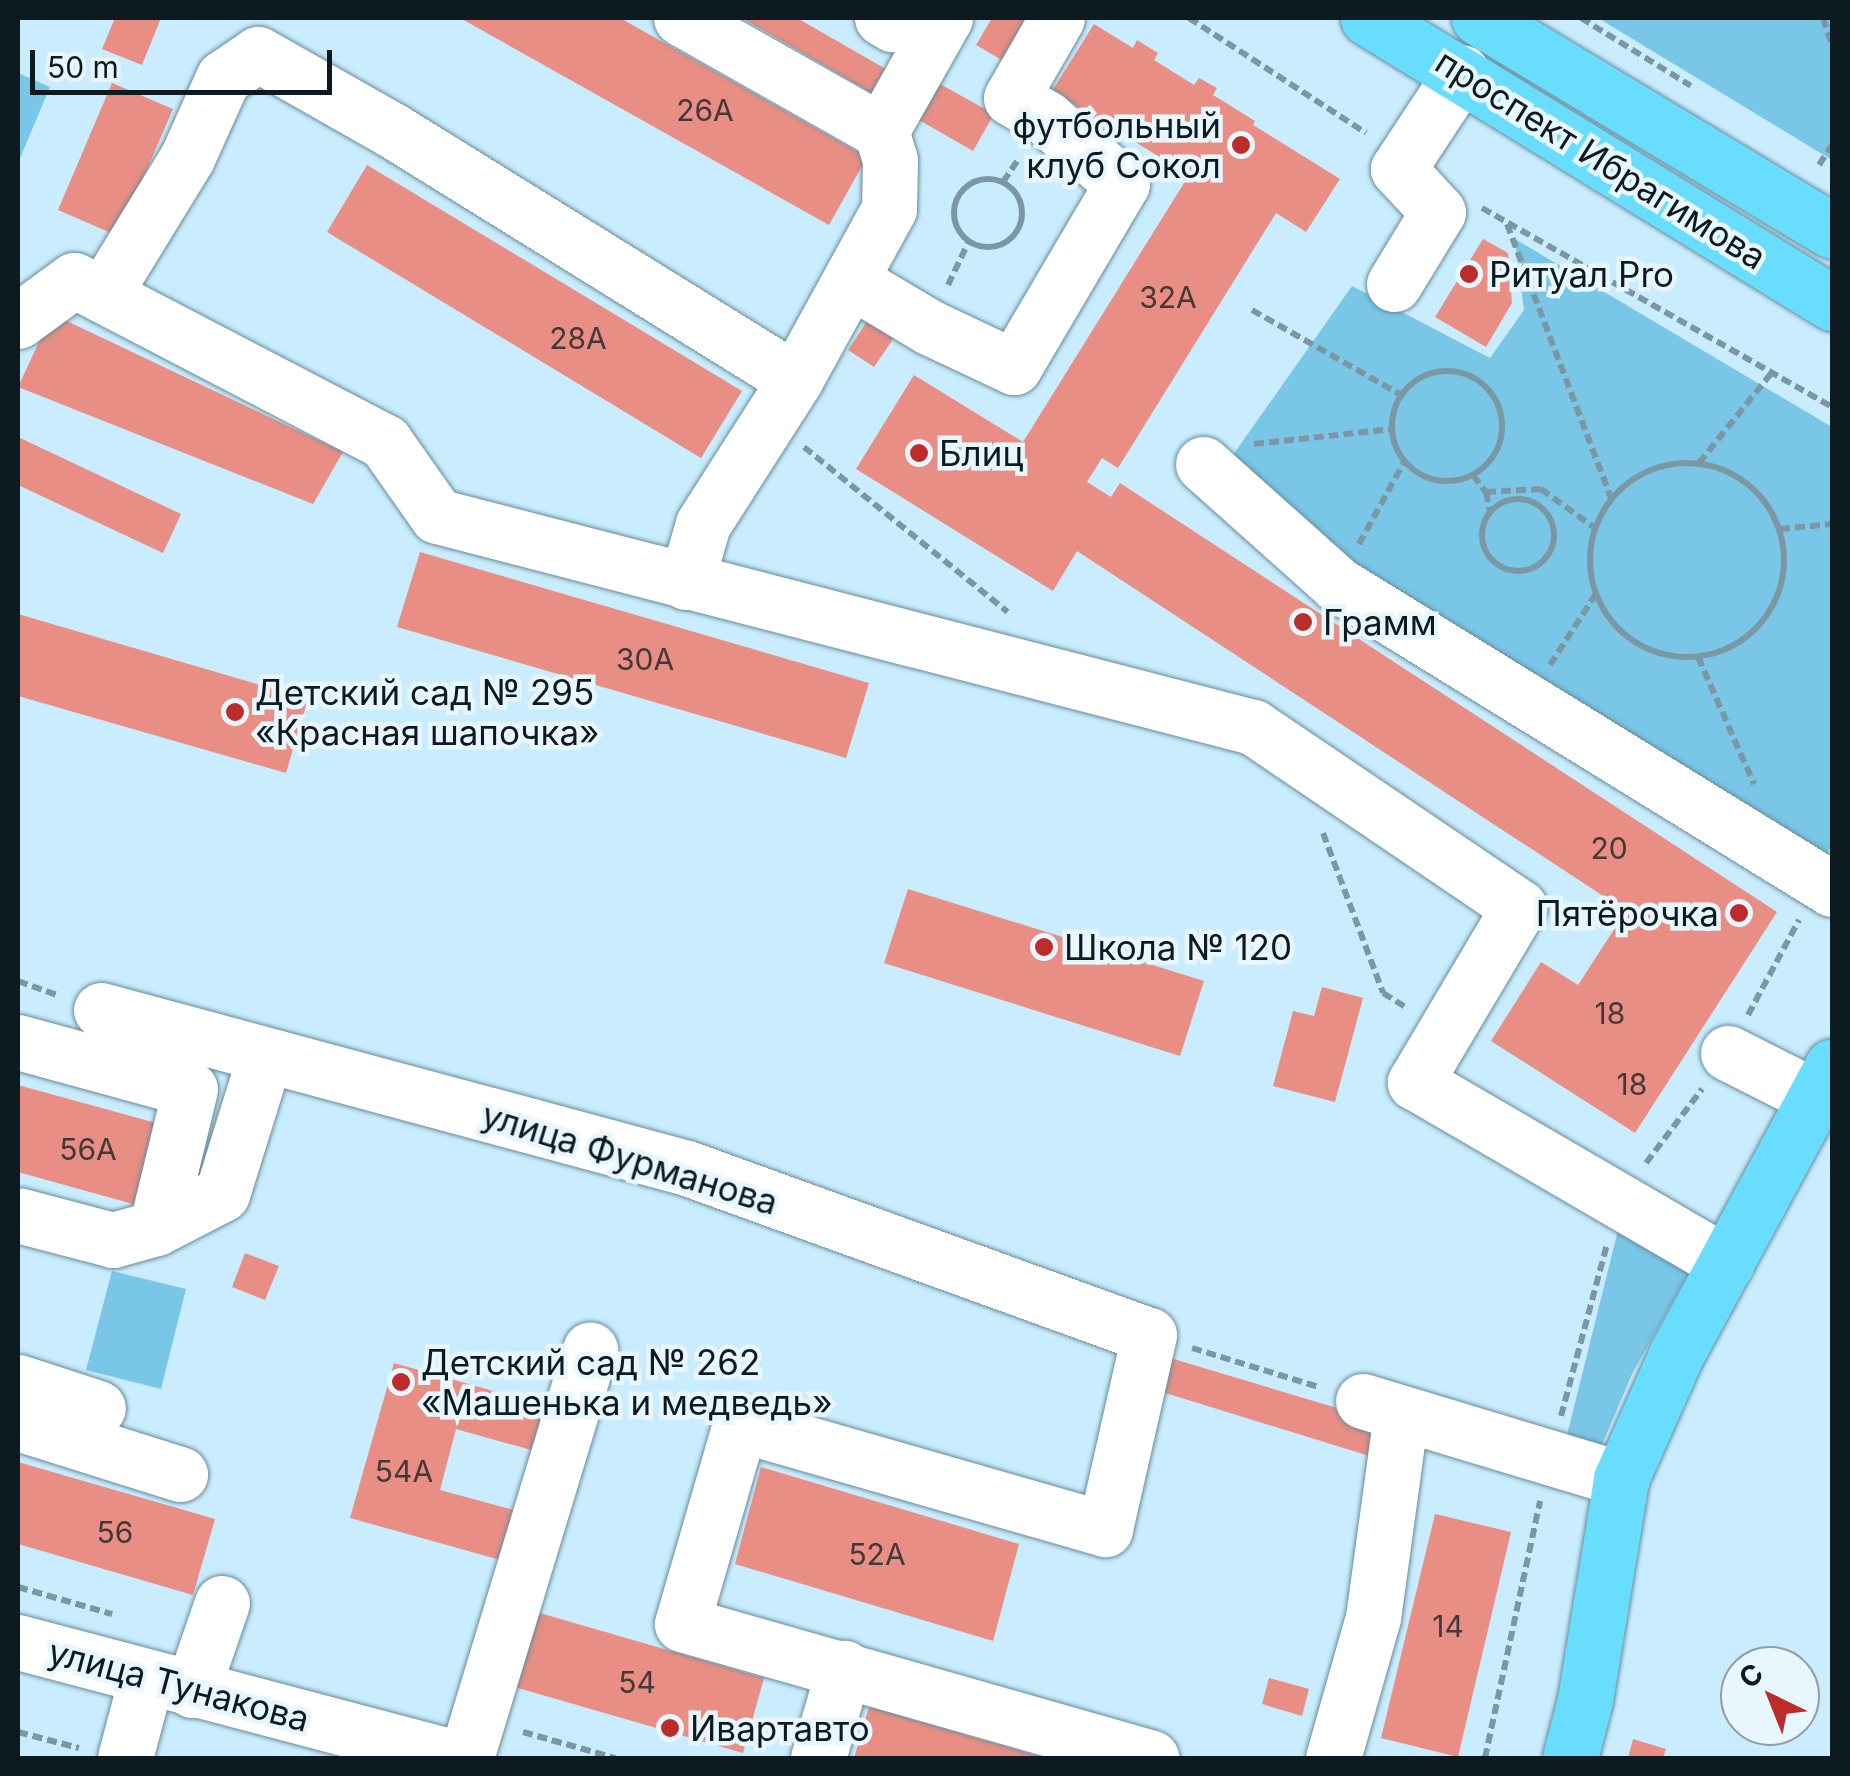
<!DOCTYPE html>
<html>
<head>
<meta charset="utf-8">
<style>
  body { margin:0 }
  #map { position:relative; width:1850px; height:1776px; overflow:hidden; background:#c9edfe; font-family:Inter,sans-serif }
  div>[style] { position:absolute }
  .green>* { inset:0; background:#79c6e7 }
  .building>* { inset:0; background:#e88e84 }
  .path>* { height:6px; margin-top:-3px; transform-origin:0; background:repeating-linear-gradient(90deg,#7c97a4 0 10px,transparent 0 15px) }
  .path>.ring { margin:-3px; padding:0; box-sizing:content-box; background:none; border:6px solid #7c97a4; border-radius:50% }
  .roads { filter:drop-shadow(0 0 2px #698b9a) drop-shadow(0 0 2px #698b9a) }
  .minor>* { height:55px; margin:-27.5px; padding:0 27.5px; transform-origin:27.5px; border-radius:27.5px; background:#fff }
  .major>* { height:55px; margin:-27.5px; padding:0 27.5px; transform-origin:27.5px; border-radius:27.5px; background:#69ddfe }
  .dots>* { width:28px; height:28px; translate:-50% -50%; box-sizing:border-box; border:5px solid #e8f7fd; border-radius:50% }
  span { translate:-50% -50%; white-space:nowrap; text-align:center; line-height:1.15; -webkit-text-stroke:9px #e8f7fd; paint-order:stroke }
  .number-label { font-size:30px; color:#443839 }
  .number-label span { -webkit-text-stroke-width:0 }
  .poi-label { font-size:35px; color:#0d1b20 }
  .right { translate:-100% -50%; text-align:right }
  .left { translate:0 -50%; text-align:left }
  .street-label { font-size:35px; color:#0d1b20 }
  .frame { position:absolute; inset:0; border:20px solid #0d1b20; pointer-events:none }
  .north { position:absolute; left:1720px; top:1646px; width:100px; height:100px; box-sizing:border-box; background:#e8f7fd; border:2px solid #909fa5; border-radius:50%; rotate:317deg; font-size:28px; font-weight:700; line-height:40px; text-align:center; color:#0d1b20 }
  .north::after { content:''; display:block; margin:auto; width:35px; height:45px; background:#bb2c2a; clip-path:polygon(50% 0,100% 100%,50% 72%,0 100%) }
  .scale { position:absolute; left:30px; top:50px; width:302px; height:45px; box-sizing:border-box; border:5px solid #0d1b20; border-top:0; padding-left:12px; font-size:30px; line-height:35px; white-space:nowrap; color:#0d1b20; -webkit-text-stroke:8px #e8f7fd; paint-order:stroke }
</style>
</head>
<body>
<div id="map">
  <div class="green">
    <div style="clip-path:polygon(1598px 18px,1832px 18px,1832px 160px)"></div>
    <div style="clip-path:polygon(18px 73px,50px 87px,18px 163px)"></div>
    <div style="clip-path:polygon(1515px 239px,1832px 427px,1832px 845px,1819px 868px,1214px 482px,1352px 286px,1490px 358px,1524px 310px)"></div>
    <div style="clip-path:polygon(1623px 1210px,1696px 1260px,1632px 1374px,1601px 1447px,1564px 1447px)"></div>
    <div style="clip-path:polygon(112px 1271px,186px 1289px,161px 1389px,86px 1370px)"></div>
  </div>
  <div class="building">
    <div style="clip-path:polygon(115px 18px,161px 18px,142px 65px,102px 49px)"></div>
    <div style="clip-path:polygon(460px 18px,620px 18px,867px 157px,829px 225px)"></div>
    <div style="clip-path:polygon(742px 18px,797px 18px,898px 76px,884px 100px)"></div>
    <div style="clip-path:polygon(992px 18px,1044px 18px,1014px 67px,976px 45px)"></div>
    <div style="clip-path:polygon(1094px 24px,1133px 48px,1137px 40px,1158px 53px,1154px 60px,1194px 85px,1199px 78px,1217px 88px,1213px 95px,1255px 121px,1253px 125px,1340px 179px,1306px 232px,1276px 213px,1118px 468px,1102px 458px,1087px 482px,1111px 497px,1120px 483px,1777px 912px,1635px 1133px,1491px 1041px,1541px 962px,1578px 985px,1626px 911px,1077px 551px,1053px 591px,856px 469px,914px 375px,1023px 442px,1189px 175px,1052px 91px)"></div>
    <div style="clip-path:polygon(112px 83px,173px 109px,118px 236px,58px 210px)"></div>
    <div style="clip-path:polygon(940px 84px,994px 114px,973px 151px,919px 120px)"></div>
    <div style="clip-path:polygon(367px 165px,742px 391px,701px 458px,327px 232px)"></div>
    <div style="clip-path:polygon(1483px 239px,1508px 253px,1512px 303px,1486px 347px,1435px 317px)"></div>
    <div style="clip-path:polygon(875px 309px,902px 326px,874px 367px,848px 350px)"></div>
    <div style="clip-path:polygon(52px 314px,343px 452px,313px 504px,18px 387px)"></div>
    <div style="clip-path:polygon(18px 437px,181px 514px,163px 553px,18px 485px)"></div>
    <div style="clip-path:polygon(420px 552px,869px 683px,846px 758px,397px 627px)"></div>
    <div style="clip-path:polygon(18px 614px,308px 699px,286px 773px,18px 696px)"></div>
    <div style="clip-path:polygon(908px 889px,1204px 981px,1180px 1056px,884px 963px)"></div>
    <div style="clip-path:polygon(1322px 987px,1363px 998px,1335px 1102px,1273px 1086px,1293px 1011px,1314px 1016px)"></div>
    <div style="clip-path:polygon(18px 1085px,167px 1126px,140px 1206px,18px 1172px)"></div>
    <div style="clip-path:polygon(245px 1253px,279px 1266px,265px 1300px,232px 1287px)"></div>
    <div style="clip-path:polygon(1167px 1357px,1387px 1423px,1376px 1458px,1159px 1391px)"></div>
    <div style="clip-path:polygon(394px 1363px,550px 1407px,538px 1452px,456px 1429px,440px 1490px,517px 1511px,504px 1561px,350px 1518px)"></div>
    <div style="clip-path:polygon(18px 1462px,215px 1519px,193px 1595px,18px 1544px)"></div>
    <div style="clip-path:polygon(761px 1467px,1019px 1544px,993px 1641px,735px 1564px)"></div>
    <div style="clip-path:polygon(1435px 1514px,1511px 1532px,1458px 1757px,1381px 1738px)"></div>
    <div style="clip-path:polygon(533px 1611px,764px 1678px,743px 1753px,511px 1686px)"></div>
    <div style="clip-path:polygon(1269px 1678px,1309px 1689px,1302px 1716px,1262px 1704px)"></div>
    <div style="clip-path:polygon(869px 1707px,1042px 1757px,1042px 1758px,854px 1758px)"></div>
    <div style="clip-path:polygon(1633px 1739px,1666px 1749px,1663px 1758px,1628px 1758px)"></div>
  </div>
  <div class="path">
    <div style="left:1189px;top:18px;width:211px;rotate:33deg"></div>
    <div style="left:1581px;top:18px;width:129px;rotate:31.7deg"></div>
    <div style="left:1823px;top:18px;width:29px;rotate:72deg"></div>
    <div style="left:1819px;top:165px;width:24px;rotate:-57deg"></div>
    <div class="ring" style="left:954px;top:179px;width:62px;height:62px"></div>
    <div style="left:1003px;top:182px;width:30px;rotate:-56deg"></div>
    <div style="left:1482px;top:208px;width:403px;rotate:29.6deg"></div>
    <div style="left:1507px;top:224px;width:293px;rotate:69.2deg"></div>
    <div style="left:948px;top:285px;width:49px;rotate:-64.5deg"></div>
    <div style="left:1252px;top:310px;width:172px;rotate:29.7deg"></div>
    <div class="ring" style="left:1392px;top:371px;width:104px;height:104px"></div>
    <div style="left:1254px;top:444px;width:139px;rotate:-6.2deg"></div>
    <div style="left:804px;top:447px;width:262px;rotate:39deg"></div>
    <div style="left:1699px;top:463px;width:118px;rotate:-51.2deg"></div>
    <div class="ring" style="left:1590px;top:463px;width:188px;height:188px"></div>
    <div style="left:1473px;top:475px;width:21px;rotate:53deg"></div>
    <div style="left:1486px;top:492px;width:55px;rotate:-3.1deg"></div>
    <div style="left:1541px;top:489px;width:67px;rotate:35.8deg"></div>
    <div style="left:1486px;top:492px;width:20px;rotate:79deg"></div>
    <div class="ring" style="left:1482px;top:499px;width:66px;height:66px"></div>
    <div style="left:1780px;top:529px;width:52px;rotate:-5.5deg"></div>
    <div style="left:1359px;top:544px;width:94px;rotate:-61.2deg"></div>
    <div style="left:1698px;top:657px;width:139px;rotate:66.2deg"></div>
    <div style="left:1550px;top:665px;width:85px;rotate:-57.1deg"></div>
    <div style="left:1323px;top:833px;width:171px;rotate:69.4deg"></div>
    <div style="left:1383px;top:993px;width:26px;rotate:32deg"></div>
    <div style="left:18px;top:981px;width:41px;rotate:19.7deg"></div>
    <div style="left:1748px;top:1015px;width:108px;rotate:-61.8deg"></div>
    <div style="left:1646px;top:1163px;width:93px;rotate:-52.9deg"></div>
    <div style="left:1192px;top:1348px;width:133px;rotate:17.1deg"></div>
    <div style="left:1561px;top:1416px;width:178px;rotate:-75deg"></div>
    <div style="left:18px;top:1587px;width:98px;rotate:16deg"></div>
    <div style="left:18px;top:1732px;width:63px;rotate:14.7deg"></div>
    <div style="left:523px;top:1732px;width:96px;rotate:15.8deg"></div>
    <div style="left:1485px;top:1758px;width:263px;rotate:-77.9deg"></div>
  </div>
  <div class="roads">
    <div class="minor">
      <div style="left:681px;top:18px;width:230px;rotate:29.5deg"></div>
      <div style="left:882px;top:18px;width:12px;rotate:31deg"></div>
      <div style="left:852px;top:281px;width:90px;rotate:30.9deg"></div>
      <div style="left:929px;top:327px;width:94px;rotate:25.2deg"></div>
      <div style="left:1014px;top:367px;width:212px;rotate:-59.5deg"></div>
      <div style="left:1122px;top:184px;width:101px;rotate:-139deg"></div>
      <div style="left:1046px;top:118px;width:40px;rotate:-150.3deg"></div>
      <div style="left:1011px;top:98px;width:92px;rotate:-60.1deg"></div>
      <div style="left:1394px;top:284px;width:84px;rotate:-58.6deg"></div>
      <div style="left:1438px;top:212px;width:59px;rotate:-132.9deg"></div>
      <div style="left:1398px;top:169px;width:116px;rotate:-56.6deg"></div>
      <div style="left:103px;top:295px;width:161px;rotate:-58.5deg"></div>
      <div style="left:187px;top:158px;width:88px;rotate:-65.8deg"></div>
      <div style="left:223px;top:78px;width:42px;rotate:-34.4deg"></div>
      <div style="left:258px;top:54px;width:154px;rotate:29.6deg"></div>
      <div style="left:392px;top:130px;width:474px;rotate:31.8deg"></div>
      <div style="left:18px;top:321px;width:69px;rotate:-36.2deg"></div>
      <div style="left:74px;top:280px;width:351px;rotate:27.5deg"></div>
      <div style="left:385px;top:442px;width:90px;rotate:54.9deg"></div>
      <div style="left:437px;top:516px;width:843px;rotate:14.5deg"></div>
      <div style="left:1253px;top:727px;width:321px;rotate:34.1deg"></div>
      <div style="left:1519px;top:907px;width:204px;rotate:120.7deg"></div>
      <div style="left:1415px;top:1082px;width:360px;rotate:30.2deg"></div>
      <div style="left:1203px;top:464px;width:180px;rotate:41.8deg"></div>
      <div style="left:1337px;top:584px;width:581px;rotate:31.64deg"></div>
      <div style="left:686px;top:582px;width:60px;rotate:-73.7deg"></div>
      <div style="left:703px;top:524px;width:171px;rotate:-57.4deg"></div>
      <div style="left:795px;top:380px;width:195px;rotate:-61.2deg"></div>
      <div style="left:889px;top:209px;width:49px;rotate:-88.8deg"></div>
      <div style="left:890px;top:160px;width:30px;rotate:-107deg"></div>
      <div style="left:881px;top:131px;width:130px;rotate:-60.5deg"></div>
      <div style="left:101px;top:1010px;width:607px;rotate:15.09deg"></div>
      <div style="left:687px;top:1168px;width:491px;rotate:19.9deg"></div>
      <div style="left:1149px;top:1335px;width:199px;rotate:102.8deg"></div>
      <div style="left:1105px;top:1529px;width:380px;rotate:-164deg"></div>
      <div style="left:740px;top:1424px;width:208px;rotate:106.2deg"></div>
      <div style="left:682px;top:1624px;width:488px;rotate:15.9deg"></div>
      <div style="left:18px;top:1042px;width:178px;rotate:15.3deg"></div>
      <div style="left:190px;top:1089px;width:143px;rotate:103.7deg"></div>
      <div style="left:156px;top:1228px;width:45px;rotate:164.4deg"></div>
      <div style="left:113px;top:1240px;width:98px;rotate:-165.3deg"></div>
      <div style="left:1728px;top:1053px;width:97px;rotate:26.8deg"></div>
      <div style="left:156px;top:1228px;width:74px;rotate:-27.3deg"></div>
      <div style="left:222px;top:1194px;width:145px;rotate:-72.7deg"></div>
      <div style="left:18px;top:1382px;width:84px;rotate:18deg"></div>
      <div style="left:1363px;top:1401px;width:270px;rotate:16.8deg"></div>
      <div style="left:18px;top:1423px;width:170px;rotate:17.5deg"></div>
      <div style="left:18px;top:1642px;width:455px;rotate:14.8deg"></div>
      <div style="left:192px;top:1690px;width:92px;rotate:-71deg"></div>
      <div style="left:125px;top:1758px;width:82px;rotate:-75.1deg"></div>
      <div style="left:466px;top:1758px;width:427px;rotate:-73.1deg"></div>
      <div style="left:818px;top:1758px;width:94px;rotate:-73.9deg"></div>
      <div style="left:1333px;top:1758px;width:146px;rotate:-74.1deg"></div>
      <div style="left:1373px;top:1618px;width:207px;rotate:-82.2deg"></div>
    </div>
    <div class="major">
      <div style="left:1368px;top:18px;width:545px;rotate:31.56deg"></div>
      <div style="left:1479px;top:18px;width:412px;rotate:31.1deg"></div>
      <div style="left:1570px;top:1758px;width:60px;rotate:-75.5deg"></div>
      <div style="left:1585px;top:1700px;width:224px;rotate:-80.7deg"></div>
      <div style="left:1621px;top:1479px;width:136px;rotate:-66.1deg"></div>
      <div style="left:1676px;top:1355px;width:328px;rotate:-61.6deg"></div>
    </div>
  </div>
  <div class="dots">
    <div style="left:1241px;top:145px;background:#bb2c2a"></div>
    <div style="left:1469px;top:274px;background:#bb2c2a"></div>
    <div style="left:919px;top:453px;background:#bb2c2a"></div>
    <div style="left:1303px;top:622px;background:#bb2c2a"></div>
    <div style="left:235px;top:712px;background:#bb2c2a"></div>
    <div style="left:1739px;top:913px;background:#bb2c2a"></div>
    <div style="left:1044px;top:947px;background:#bb2c2a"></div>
    <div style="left:401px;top:1382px;background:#bb2c2a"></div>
    <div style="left:670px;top:1728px;background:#bb2c2a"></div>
  </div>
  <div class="number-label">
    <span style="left:705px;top:110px">26А</span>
    <span style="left:1168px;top:297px">32А</span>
    <span style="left:578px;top:338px">28А</span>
    <span style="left:645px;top:659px">30А</span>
    <span style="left:1609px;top:848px">20</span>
    <span style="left:1610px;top:1013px">18</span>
    <span style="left:1632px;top:1084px">18</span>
    <span style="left:88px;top:1149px">56А</span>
    <span style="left:404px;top:1471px">54А</span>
    <span style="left:115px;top:1532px">56</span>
    <span style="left:877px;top:1554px">52А</span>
    <span style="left:1448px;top:1626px">14</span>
    <span style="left:637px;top:1682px">54</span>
  </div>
  <div class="poi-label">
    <span class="right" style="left:1221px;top:145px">футбольный<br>клуб Сокол</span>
    <span class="left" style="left:1489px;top:274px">Ритуал Pro</span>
    <span class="left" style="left:939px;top:453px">Блиц</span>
    <span class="left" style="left:1323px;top:622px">Грамм</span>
    <span class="left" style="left:255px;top:712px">Детский сад № 295<br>«Красная шапочка»</span>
    <span class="right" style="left:1719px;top:913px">Пятёрочка</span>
    <span class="left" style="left:1064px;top:947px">Школа № 120</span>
    <span class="left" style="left:421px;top:1382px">Детский сад № 262<br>«Машенька и медведь»</span>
    <span class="left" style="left:690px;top:1728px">Ивартавто</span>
  </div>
  <div class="street-label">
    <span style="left:1601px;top:159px;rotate:32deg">проспект Ибрагимова</span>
    <span style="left:630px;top:1158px;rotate:17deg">улица Фурманова</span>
    <span style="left:179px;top:1685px;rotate:15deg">улица Тунакова</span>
  </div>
  <div class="frame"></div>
  <div class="north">С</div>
  <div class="scale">50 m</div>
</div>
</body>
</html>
